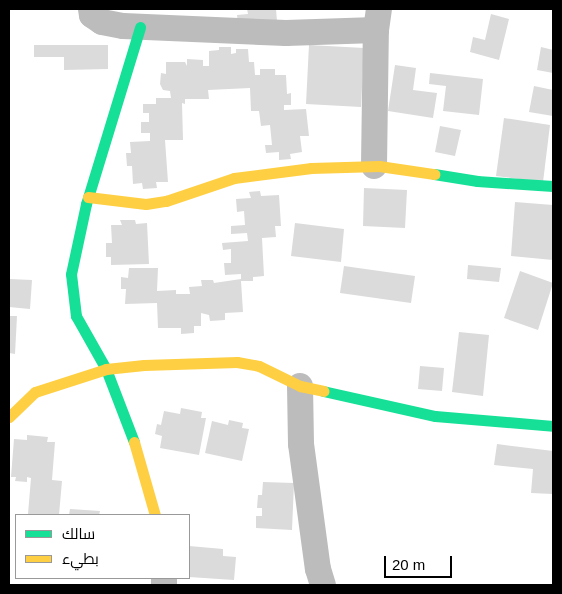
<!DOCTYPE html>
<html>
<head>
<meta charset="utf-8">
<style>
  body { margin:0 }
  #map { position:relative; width:562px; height:594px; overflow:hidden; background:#fff; font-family:Helvetica,Cairo,sans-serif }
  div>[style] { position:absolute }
  .building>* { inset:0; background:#dbdbdb }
  .street>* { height:26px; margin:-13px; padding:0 13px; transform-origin:13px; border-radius:13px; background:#bcbcbc }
  .fast>* { height:11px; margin:-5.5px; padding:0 5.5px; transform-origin:5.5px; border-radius:5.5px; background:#16e098 }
  .slow>* { height:11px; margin:-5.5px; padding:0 5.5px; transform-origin:5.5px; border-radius:5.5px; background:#ffcf43 }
  span { translate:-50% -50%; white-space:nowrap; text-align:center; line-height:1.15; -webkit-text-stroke:5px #fff; paint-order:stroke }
  .frame { position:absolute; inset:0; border:10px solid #000; pointer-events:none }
  .legend { position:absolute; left:15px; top:514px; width:175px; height:65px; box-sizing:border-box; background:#fff; border:1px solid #999; margin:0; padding:6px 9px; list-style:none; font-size:15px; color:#000 }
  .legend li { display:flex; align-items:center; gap:10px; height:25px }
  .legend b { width:25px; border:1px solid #999 }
  .scale { position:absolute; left:384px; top:556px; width:68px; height:22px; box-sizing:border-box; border:2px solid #000; border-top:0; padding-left:6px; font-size:15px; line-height:18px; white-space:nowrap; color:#000; -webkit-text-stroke:4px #fff; paint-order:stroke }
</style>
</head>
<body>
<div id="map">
  <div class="building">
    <div style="clip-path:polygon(247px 9px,276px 9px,277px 21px,238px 24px,237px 15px,248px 14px)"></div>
    <div style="clip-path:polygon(491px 14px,509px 19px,499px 60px,470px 52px,473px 37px,485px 40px)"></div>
    <div style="clip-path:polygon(34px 45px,108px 45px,108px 69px,64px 70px,64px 57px,34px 57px)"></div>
    <div style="clip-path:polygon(309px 45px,364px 48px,361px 107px,306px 104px)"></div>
    <div style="clip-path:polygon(219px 47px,231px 47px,231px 54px,236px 53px,236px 49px,248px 49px,249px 62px,254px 62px,255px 75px,260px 75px,260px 69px,275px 69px,275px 75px,286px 75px,287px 94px,291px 93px,291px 105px,284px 105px,284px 110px,306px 109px,309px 136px,300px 136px,302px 152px,290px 154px,291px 159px,279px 160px,279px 152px,266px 153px,265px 145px,272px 145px,270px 125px,261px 126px,259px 111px,251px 111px,250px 88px,208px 90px,209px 99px,185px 99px,185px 104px,182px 103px,183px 140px,165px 140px,168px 182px,156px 182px,157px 188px,143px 189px,142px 183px,133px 184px,132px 166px,127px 166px,126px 153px,131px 153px,130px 142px,150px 141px,150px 133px,141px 133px,141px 122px,149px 122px,149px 113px,143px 113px,143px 104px,156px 104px,156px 98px,171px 98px,170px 91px,163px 90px,160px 84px,161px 73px,166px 74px,166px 62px,185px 62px,187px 66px,187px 59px,203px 60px,203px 66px,209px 66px,209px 51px,219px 50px)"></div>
    <div style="clip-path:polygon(541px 47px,553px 50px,553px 73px,537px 70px)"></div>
    <div style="clip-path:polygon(395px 65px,416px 68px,413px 90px,437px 93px,433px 118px,388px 111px)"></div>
    <div style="clip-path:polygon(430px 73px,483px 79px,479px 115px,443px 111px,446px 86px,429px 84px)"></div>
    <div style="clip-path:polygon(534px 86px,553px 90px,553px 116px,529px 112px)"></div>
    <div style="clip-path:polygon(504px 118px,550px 125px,543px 182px,496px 176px)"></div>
    <div style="clip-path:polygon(440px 126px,461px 130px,455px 156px,435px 152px)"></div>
    <div style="clip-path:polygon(364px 188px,407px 190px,405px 228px,363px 226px)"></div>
    <div style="clip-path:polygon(260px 191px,261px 196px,279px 195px,281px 226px,275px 226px,276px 237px,262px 238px,264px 276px,253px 277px,253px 281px,241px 281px,243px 312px,225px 313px,225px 320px,210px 321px,209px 315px,201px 313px,201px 326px,194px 326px,194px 333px,181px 334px,181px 328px,158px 328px,157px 303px,125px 304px,126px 289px,121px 289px,121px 277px,128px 278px,129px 268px,158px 268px,157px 291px,176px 290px,176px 294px,190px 294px,189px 287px,202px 286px,201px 280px,213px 280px,214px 283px,241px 279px,241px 274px,225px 275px,224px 263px,231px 263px,231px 249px,223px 250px,222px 243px,248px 241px,247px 233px,231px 234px,231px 226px,245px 225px,244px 211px,237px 212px,236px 199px,251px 198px,249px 192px)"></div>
    <div style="clip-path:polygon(515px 202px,553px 205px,553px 260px,511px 256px)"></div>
    <div style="clip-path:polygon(120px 220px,135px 220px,136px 224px,147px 223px,149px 264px,111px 265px,111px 257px,106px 257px,106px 243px,112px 243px,111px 225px,122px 225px)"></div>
    <div style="clip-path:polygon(295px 223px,344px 229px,341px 262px,291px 256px)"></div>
    <div style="clip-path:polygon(468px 265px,501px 268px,499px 282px,467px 279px)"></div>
    <div style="clip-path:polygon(344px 266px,415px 276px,411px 303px,340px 293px)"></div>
    <div style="clip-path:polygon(520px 271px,553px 283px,538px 330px,504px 318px)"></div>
    <div style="clip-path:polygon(9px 279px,32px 280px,30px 309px,9px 307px)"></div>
    <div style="clip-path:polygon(9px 316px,17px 316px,15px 354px,9px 353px)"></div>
    <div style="clip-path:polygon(459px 332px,489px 335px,483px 396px,452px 392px)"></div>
    <div style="clip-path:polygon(420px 366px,444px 368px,442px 391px,418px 389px)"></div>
    <div style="clip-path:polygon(181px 408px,202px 412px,201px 418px,206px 418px,199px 455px,160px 448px,162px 436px,155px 434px,157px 424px,161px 425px,164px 411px,180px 414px)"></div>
    <div style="clip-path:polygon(229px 420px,243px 423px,242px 428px,249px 429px,242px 461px,205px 453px,212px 421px,228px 425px)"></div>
    <div style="clip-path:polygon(27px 435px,48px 437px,47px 442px,55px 442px,52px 480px,62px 481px,59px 515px,28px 514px,31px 478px,27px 477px,27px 482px,15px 481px,16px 477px,11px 477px,14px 439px,27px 440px)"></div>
    <div style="clip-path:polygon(497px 444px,553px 451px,553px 494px,531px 493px,533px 469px,494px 465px)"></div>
    <div style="clip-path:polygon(263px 482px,294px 483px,292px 530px,256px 528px,256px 516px,262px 516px,262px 508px,257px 508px,258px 495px,262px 495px)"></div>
    <div style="clip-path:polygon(70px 509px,100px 511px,99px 515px,69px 515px)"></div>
    <div style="clip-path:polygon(189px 546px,223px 549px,223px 556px,236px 557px,234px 580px,189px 577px)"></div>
  </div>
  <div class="street">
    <div style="left:91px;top:9px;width:6px;rotate:81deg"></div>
    <div style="left:92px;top:15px;width:12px;rotate:35deg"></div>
    <div style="left:102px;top:22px;width:21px;rotate:11deg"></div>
    <div style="left:123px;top:26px;width:163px;rotate:2.5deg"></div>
    <div style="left:286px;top:33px;width:90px;rotate:-1.9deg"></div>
    <div style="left:374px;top:166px;width:136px;rotate:-89.2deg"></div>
    <div style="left:376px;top:30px;width:21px;rotate:-82deg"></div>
    <div style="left:300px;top:386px;width:58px;rotate:89deg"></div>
    <div style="left:301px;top:444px;width:126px;rotate:82.3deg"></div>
    <div style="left:318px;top:569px;width:17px;rotate:73deg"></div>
    <div style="left:164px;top:578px;width:7px;rotate:90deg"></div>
  </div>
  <div class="fast">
    <div style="left:434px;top:174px;width:44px;rotate:9.2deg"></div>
    <div style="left:477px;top:181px;width:76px;rotate:3.8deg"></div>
    <div style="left:323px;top:391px;width:115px;rotate:12.6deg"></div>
    <div style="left:435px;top:416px;width:118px;rotate:4.8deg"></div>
    <div style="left:134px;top:442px;width:78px;rotate:-111deg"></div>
    <div style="left:106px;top:369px;width:61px;rotate:-119.5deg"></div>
    <div style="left:76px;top:316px;width:42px;rotate:-96.8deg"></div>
    <div style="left:71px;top:274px;width:72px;rotate:-77.9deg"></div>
    <div style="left:86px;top:204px;width:185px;rotate:-73deg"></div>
  </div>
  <div class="slow">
    <div style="left:88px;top:197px;width:58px;rotate:6.9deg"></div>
    <div style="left:146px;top:204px;width:20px;rotate:-9deg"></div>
    <div style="left:166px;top:201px;width:72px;rotate:-18.7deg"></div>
    <div style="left:234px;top:178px;width:78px;rotate:-7.4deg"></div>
    <div style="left:311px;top:168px;width:68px;rotate:-1.7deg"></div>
    <div style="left:379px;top:166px;width:56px;rotate:8.3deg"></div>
    <div style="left:9px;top:417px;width:36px;rotate:-44deg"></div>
    <div style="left:35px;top:392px;width:75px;rotate:-17.9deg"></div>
    <div style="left:106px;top:369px;width:38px;rotate:-6deg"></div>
    <div style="left:144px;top:365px;width:93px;rotate:-1.8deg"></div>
    <div style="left:237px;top:362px;width:22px;rotate:10deg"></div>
    <div style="left:259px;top:366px;width:46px;rotate:26deg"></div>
    <div style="left:300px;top:386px;width:24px;rotate:12deg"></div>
    <div style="left:134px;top:442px;width:76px;rotate:74deg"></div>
  </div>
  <div class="frame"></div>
  <ul class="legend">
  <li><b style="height:6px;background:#16e098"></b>سالك</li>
  <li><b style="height:6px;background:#ffcf43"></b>بطيء</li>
  </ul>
  <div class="scale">20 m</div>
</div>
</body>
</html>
